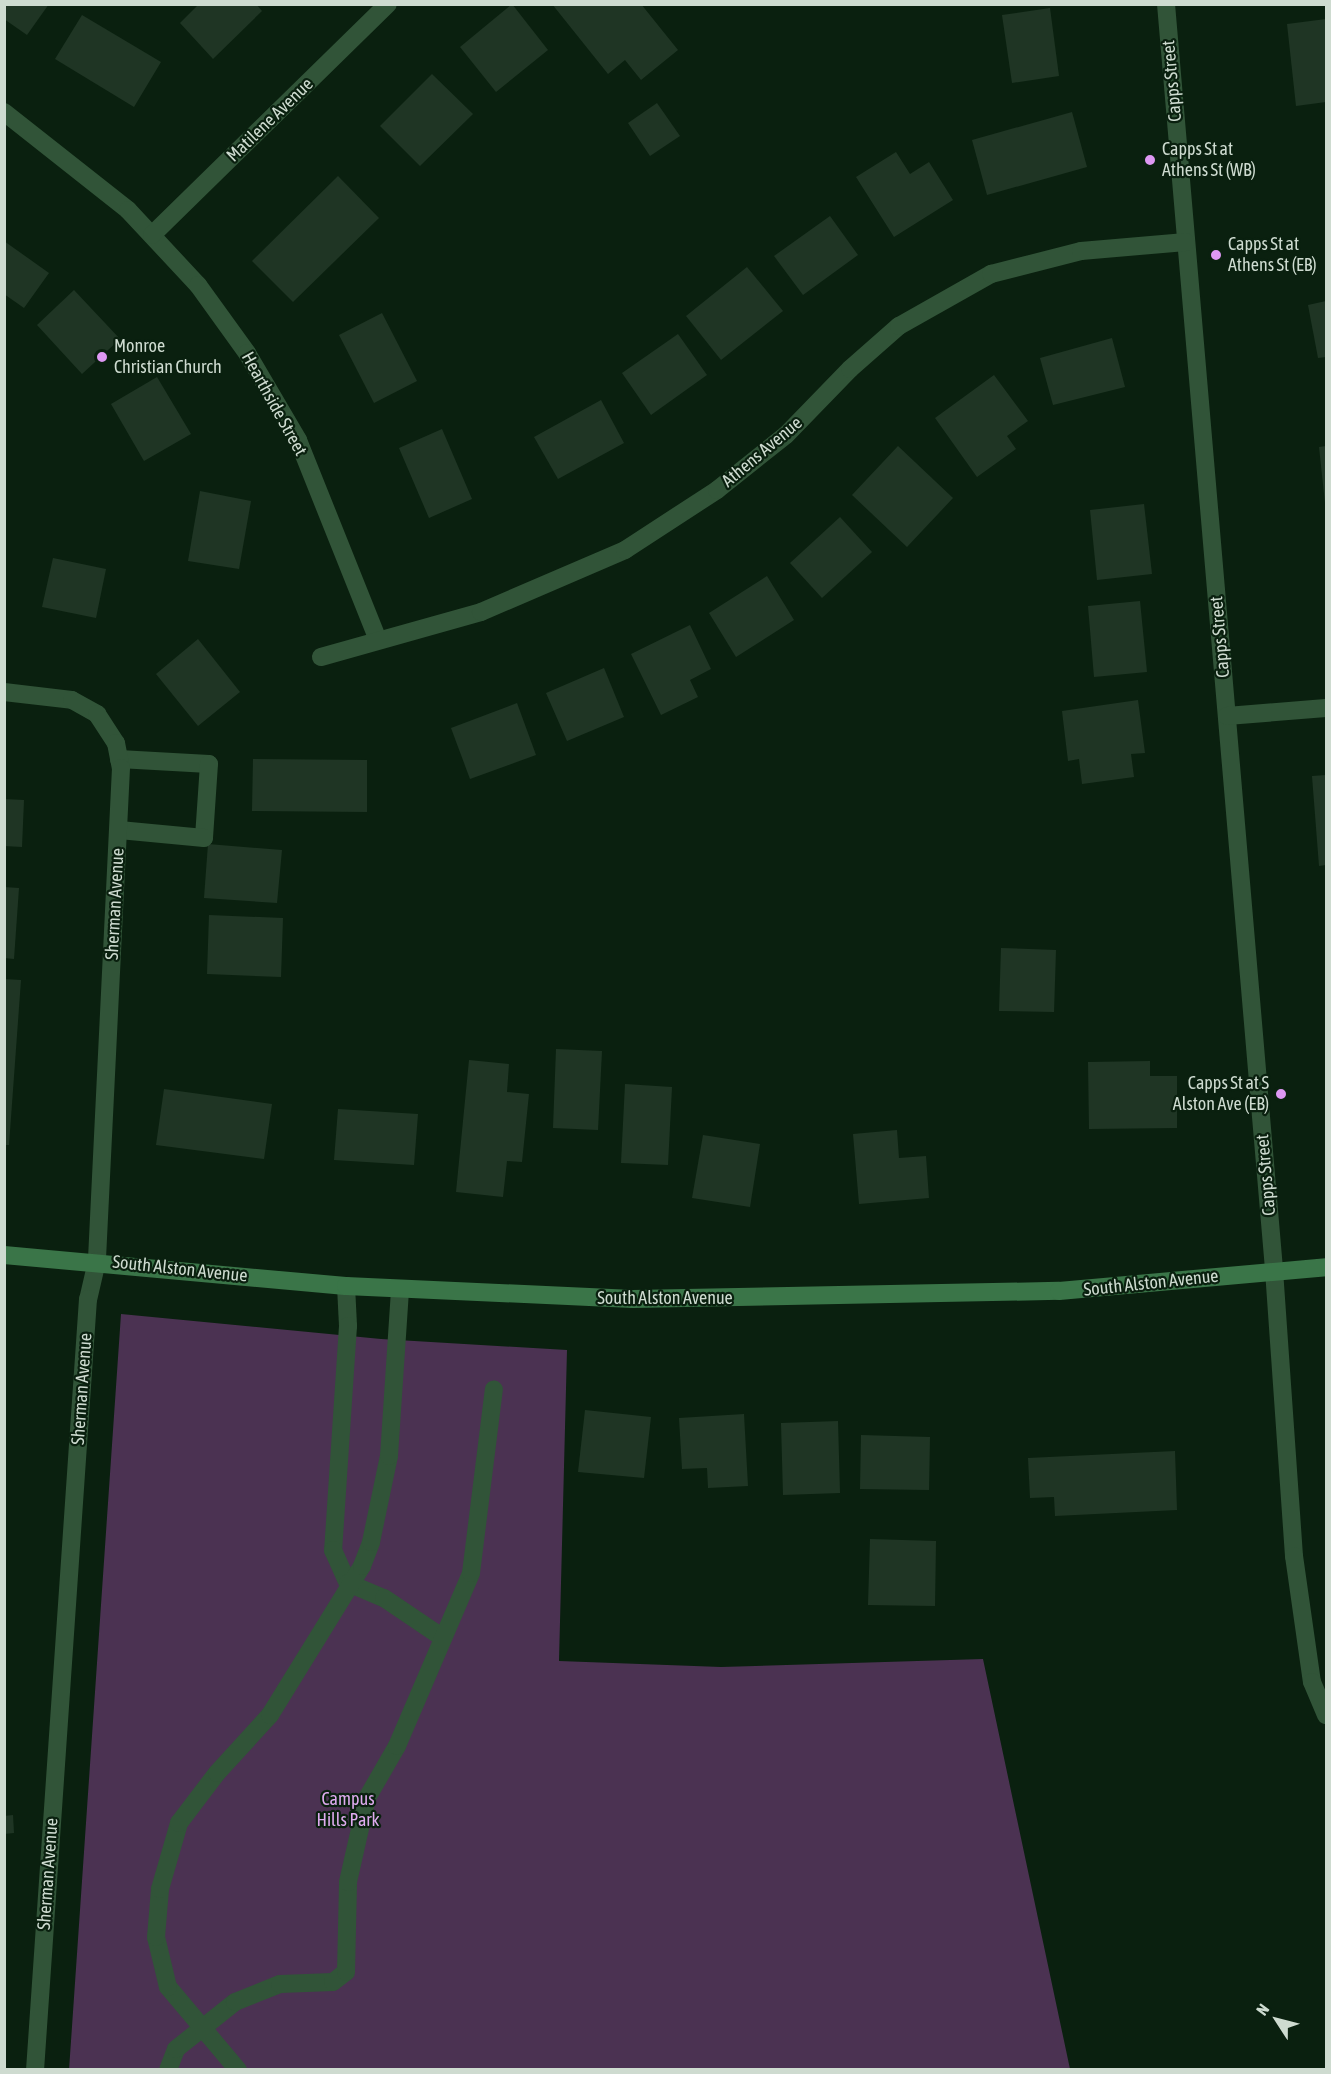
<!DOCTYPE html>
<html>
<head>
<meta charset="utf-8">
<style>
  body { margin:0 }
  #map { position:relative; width:1331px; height:2074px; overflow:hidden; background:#0a200f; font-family:"Asap Condensed",sans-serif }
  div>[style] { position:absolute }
  .green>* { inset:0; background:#4b3252 }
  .building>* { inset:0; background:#1f3524 }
  .lane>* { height:18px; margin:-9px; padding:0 9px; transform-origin:9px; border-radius:9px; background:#315438 }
  .street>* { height:18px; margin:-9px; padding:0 9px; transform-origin:9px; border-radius:9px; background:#315438 }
  .secondary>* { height:18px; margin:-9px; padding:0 9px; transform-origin:9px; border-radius:9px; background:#3a7548 }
  .dots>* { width:16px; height:16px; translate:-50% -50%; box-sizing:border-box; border:3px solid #0a200f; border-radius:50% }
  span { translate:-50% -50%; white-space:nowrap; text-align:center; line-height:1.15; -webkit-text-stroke:4.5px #0a200f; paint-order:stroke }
  .street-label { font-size:18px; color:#cedbd0 }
  .poi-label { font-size:18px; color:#cedbd0 }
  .left { translate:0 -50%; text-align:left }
  .right { translate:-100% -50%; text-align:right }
  .park-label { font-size:18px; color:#dfabef }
  .frame { position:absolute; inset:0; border:6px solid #cedbd0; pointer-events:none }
  .north { position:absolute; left:1247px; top:1990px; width:60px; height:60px; -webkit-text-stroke:4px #0a200f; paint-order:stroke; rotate:306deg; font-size:16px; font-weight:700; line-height:24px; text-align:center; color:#cedbd0 }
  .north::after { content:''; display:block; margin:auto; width:21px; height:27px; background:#cedbd0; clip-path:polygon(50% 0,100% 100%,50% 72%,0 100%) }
</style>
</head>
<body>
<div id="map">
  <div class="green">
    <div style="clip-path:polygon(121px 1314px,381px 1339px,567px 1350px,559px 1661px,721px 1667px,983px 1659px,1070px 2069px,69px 2070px)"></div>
  </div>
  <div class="building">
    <div style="clip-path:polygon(4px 4px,49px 4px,27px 35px,4px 19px)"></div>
    <div style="clip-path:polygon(199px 4px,256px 4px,262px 11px,213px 59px,180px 23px)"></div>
    <div style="clip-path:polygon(512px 4px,548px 50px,496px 92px,460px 47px)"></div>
    <div style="clip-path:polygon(552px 4px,641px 4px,678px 50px,641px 80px,625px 60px,608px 74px)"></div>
    <div style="clip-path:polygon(1050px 8px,1059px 76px,1012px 83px,1002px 15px)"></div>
    <div style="clip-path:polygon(82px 15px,161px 62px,134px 107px,55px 59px)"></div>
    <div style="clip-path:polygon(1326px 19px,1326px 102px,1296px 106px,1287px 24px)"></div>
    <div style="clip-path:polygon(432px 74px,473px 114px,420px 166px,380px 126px)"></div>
    <div style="clip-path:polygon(657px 103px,680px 136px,650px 156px,628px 123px)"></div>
    <div style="clip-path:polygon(1072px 112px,1087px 167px,987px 195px,972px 140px)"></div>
    <div style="clip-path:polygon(896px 152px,910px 174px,929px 162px,953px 200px,894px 237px,856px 177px)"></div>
    <div style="clip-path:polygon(338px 176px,379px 218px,293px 302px,252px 261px)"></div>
    <div style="clip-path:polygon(830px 216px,858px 255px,803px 295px,774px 256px)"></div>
    <div style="clip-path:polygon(4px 241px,49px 273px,24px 308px,4px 294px)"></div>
    <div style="clip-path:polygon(747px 267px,783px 311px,721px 360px,686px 316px)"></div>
    <div style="clip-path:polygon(74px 290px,120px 339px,82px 374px,37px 325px)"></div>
    <div style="clip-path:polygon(1326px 301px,1326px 357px,1318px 358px,1308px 305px)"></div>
    <div style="clip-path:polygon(382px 313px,417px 381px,374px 403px,339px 335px)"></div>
    <div style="clip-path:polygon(678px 334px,707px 375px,651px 415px,622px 373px)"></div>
    <div style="clip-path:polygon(1112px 338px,1125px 387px,1053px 405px,1040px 358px)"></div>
    <div style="clip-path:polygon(994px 375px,1028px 421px,1007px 436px,1016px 449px,977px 477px,935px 418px)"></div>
    <div style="clip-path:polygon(157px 377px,191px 434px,144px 461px,111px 404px)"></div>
    <div style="clip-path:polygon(601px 400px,624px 443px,558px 479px,534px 437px)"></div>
    <div style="clip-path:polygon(442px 429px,472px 499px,429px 518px,399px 448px)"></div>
    <div style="clip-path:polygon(898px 446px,953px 498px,907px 547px,852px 495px)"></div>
    <div style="clip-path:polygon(1326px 446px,1326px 503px,1325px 503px,1319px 447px)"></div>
    <div style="clip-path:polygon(200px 491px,251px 501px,239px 569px,188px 561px)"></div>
    <div style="clip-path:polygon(1144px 504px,1152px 574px,1097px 580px,1090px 510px)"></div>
    <div style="clip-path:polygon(840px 517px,872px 552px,822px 598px,790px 563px)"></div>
    <div style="clip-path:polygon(53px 558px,106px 569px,96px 618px,42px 607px)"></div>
    <div style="clip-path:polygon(767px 576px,794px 620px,736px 657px,709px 613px)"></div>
    <div style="clip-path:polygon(1140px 601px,1147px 672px,1094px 677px,1088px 606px)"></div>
    <div style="clip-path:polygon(690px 625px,711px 669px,690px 680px,698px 697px,661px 715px,631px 654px)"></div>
    <div style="clip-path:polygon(198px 639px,240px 692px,198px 726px,156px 674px)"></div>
    <div style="clip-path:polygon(604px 668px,624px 717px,567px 741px,546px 693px)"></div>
    <div style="clip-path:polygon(1138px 700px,1145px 753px,1131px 754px,1134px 777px,1082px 784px,1079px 759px,1068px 761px,1062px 711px)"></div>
    <div style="clip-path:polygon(517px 703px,536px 755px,470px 779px,451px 728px)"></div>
    <div style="clip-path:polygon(253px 759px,367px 760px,367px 812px,252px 811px)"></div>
    <div style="clip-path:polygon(1326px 775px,1326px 865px,1319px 866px,1312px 776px)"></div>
    <div style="clip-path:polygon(4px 799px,24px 800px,22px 847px,4px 846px)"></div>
    <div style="clip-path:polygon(208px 844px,282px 850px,277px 903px,204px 898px)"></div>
    <div style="clip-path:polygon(4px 887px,19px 888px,14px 959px,4px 958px)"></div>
    <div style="clip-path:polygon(209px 915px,283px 918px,281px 977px,207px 974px)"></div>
    <div style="clip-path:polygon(1001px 948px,1056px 950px,1054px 1012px,999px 1011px)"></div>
    <div style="clip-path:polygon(4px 979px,21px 980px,9px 1145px,4px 1145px)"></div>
    <div style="clip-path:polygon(556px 1049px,602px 1051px,598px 1130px,553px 1128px)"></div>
    <div style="clip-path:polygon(469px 1060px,509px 1064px,507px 1092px,529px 1094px,522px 1162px,507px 1161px,503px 1197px,456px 1192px)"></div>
    <div style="clip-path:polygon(1150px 1061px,1150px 1076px,1177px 1076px,1177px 1128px,1089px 1129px,1088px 1062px)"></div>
    <div style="clip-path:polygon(625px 1084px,672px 1087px,668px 1165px,621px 1163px)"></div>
    <div style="clip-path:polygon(164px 1089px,272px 1104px,264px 1159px,156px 1145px)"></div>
    <div style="clip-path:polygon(338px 1109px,418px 1114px,414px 1165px,334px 1160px)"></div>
    <div style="clip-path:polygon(897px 1130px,899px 1158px,926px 1156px,929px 1198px,859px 1204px,853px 1134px)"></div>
    <div style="clip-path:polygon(703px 1135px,760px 1144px,750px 1207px,692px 1198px)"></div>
    <div style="clip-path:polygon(585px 1410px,651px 1417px,644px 1478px,578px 1472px)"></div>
    <div style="clip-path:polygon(744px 1414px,748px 1486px,708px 1488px,707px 1468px,682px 1469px,679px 1418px)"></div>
    <div style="clip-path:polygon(838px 1421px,840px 1493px,783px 1495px,781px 1423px)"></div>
    <div style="clip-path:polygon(861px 1435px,930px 1437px,929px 1490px,860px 1489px)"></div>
    <div style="clip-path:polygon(1175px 1451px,1177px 1510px,1055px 1516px,1054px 1497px,1030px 1498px,1028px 1458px)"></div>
    <div style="clip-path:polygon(870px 1539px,936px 1541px,935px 1606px,868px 1605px)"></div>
    <div style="clip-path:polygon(13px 1815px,14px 1833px,4px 1834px,4px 1816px)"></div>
  </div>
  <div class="lane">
    <div style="left:119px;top:759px;width:90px;rotate:3.2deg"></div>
    <div style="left:209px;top:764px;width:74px;rotate:93.9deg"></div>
    <div style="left:204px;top:838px;width:85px;rotate:-174.6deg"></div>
    <div style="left:1274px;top:1270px;width:287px;rotate:86deg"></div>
    <div style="left:1294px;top:1556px;width:127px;rotate:81.9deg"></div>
    <div style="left:1312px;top:1682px;width:36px;rotate:67deg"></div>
    <div style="left:346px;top:1286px;width:40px;rotate:87.1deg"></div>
    <div style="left:348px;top:1326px;width:225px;rotate:93.8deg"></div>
    <div style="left:333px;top:1550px;width:36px;rotate:66deg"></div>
    <div style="left:348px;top:1583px;width:39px;rotate:23deg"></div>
    <div style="left:384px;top:1598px;width:71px;rotate:34.1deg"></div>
    <div style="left:168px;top:2070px;width:22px;rotate:-69deg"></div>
    <div style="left:176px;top:2049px;width:75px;rotate:-38.5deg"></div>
    <div style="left:235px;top:2002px;width:48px;rotate:-21.8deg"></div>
    <div style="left:280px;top:1984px;width:53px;rotate:-2.2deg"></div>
    <div style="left:333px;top:1982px;width:16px;rotate:-38deg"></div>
    <div style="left:346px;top:1972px;width:90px;rotate:-88.7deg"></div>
    <div style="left:348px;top:1882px;width:86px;rotate:-77.3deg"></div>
    <div style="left:367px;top:1798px;width:60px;rotate:-60deg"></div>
    <div style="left:397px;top:1746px;width:188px;rotate:-66.8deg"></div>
    <div style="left:471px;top:1573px;width:185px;rotate:-82.9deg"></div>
    <div style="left:238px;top:2070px;width:109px;rotate:-130.1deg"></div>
    <div style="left:168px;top:1987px;width:51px;rotate:-103.5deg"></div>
    <div style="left:156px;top:1937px;width:48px;rotate:-85.2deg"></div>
    <div style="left:160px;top:1889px;width:69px;rotate:-73.9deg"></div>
    <div style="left:179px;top:1823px;width:63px;rotate:-52.8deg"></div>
    <div style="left:217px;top:1773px;width:79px;rotate:-47.6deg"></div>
    <div style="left:270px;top:1715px;width:175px;rotate:-58.3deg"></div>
    <div style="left:362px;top:1566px;width:26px;rotate:-69deg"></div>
    <div style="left:371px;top:1542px;width:88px;rotate:-78.2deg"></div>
    <div style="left:389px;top:1456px;width:167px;rotate:-86.2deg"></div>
  </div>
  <div class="street">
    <div style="left:1166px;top:4px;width:1271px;rotate:85.12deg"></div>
    <div style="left:4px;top:112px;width:158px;rotate:38.3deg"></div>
    <div style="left:128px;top:210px;width:103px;rotate:47deg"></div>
    <div style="left:198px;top:285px;width:84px;rotate:54.2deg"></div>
    <div style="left:247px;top:353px;width:101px;rotate:59.6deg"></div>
    <div style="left:298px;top:440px;width:215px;rotate:68.2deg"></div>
    <div style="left:152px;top:235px;width:330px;rotate:-44.4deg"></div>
    <div style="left:321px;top:657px;width:166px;rotate:-15.7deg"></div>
    <div style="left:481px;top:612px;width:157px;rotate:-23.3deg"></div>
    <div style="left:625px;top:550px;width:110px;rotate:-33.1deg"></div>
    <div style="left:717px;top:490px;width:88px;rotate:-38.6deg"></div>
    <div style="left:786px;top:435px;width:92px;rotate:-45.9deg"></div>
    <div style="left:850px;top:369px;width:65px;rotate:-41.3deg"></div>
    <div style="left:899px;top:326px;width:106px;rotate:-29.5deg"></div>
    <div style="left:991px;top:274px;width:93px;rotate:-14.3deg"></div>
    <div style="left:1081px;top:251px;width:105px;rotate:-4.9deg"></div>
    <div style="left:4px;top:692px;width:68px;rotate:6.7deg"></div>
    <div style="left:72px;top:700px;width:29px;rotate:29deg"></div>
    <div style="left:97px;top:714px;width:35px;rotate:57deg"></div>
    <div style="left:116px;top:743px;width:25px;rotate:79deg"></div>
    <div style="left:121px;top:768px;width:494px;rotate:92.8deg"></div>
    <div style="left:97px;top:1261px;width:39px;rotate:103deg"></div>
    <div style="left:88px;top:1299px;width:773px;rotate:93.93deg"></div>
    <div style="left:1227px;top:716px;width:99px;rotate:-4.6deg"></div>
  </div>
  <div class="secondary">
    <div style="left:4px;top:1255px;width:343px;rotate:5.2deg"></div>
    <div style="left:346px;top:1286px;width:287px;rotate:2.6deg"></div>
    <div style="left:633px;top:1299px;width:426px;rotate:-1.1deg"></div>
    <div style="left:1059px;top:1291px;width:268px;rotate:-5.1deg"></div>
  </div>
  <div class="dots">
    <div style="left:1150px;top:160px;background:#de98f3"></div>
    <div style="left:1216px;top:255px;background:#de98f3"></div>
    <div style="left:102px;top:357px;background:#de98f3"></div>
    <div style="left:1281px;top:1094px;background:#de98f3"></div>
  </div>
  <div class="street-label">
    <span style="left:1172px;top:81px;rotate:-95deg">Capps Street</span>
    <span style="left:270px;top:120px;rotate:-44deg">Matilene Avenue</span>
    <span style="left:274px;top:404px;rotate:61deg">Hearthside Street</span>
    <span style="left:762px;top:452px;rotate:-40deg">Athens Avenue</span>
    <span style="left:1220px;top:637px;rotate:-95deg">Capps Street</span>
    <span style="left:115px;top:904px;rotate:-87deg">Sherman Avenue</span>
    <span style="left:1266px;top:1175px;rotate:-95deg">Capps Street</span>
    <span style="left:180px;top:1269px;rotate:6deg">South Alston Avenue</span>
    <span style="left:1151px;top:1283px;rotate:-6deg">South Alston Avenue</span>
    <span style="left:665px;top:1298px">South Alston Avenue</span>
    <span style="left:82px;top:1389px;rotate:-86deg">Sherman Avenue</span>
    <span style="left:48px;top:1874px;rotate:-86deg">Sherman Avenue</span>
  </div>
  <div class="poi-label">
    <span class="left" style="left:1162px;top:160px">Capps St at<br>Athens St (WB)</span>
    <span class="left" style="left:1228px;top:255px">Capps St at<br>Athens St (EB)</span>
    <span class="left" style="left:114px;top:357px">Monroe<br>Christian Church</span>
    <span class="right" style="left:1269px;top:1094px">Capps St at S<br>Alston Ave (EB)</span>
  </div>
  <div class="park-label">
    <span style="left:348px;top:1810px">Campus<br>Hills Park</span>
  </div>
  <div class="frame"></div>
  <div class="north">N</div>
</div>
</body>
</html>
